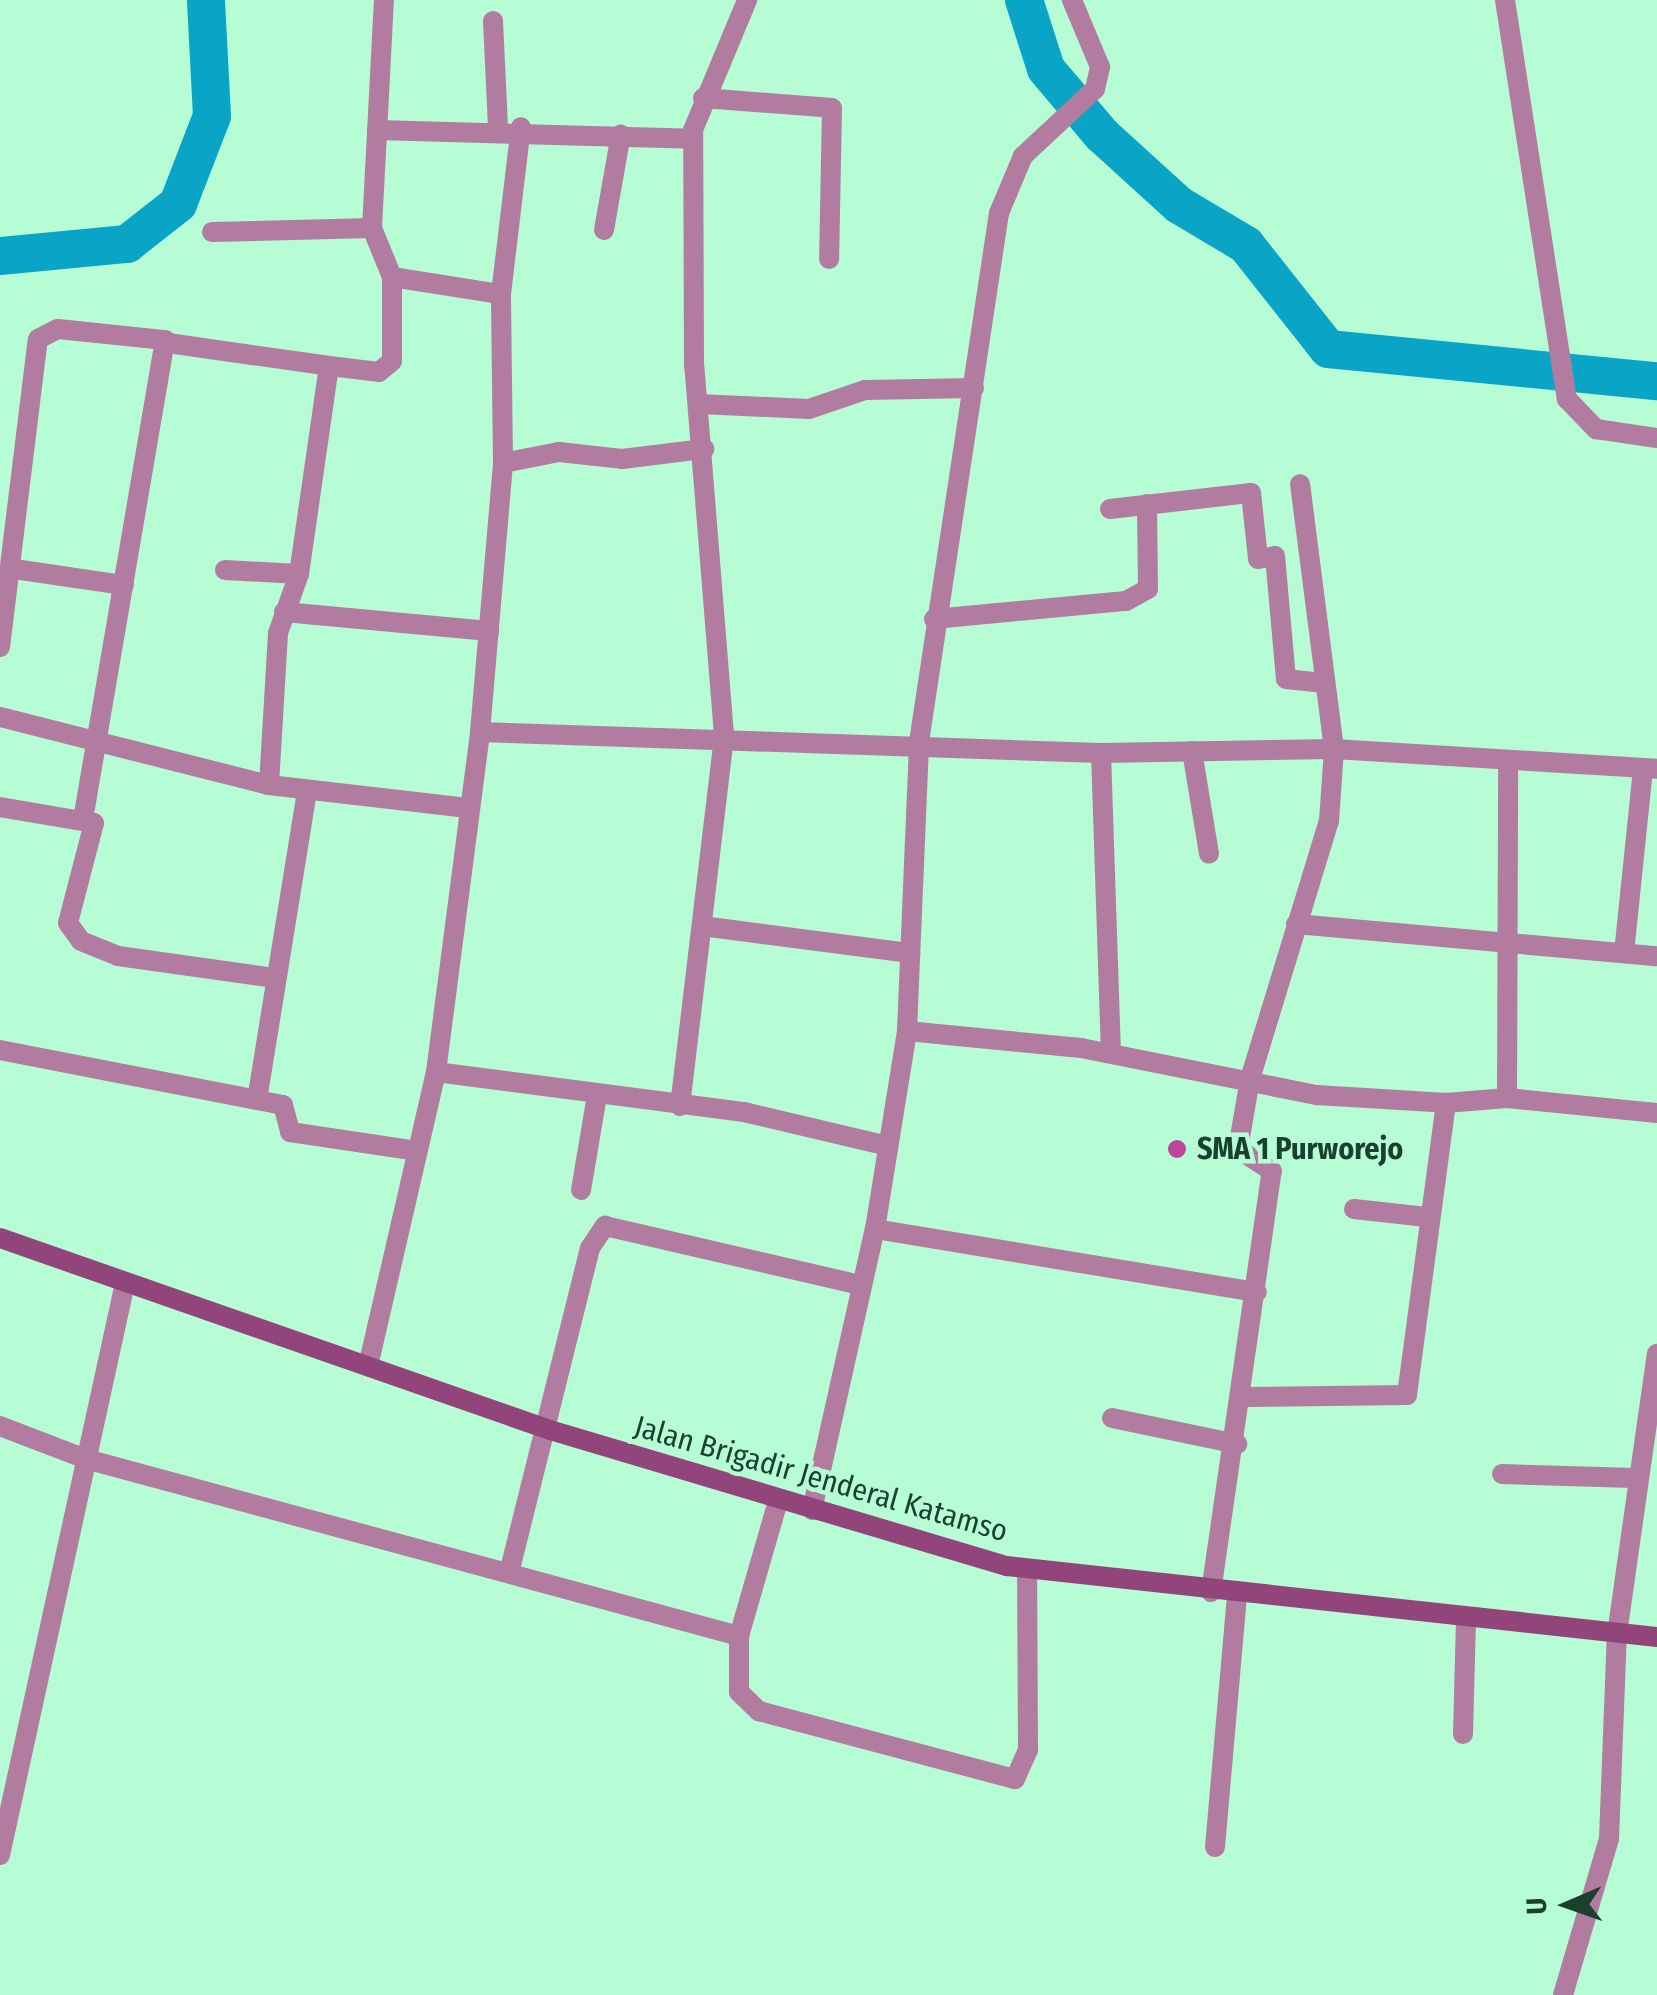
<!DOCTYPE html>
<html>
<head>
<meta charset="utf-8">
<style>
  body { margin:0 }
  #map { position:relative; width:1657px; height:1995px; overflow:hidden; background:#b6fcd5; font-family:"Fira Sans Condensed",sans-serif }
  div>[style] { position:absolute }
  .river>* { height:38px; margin:-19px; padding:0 19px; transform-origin:19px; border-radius:19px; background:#09a4c6 }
  .minor>* { height:20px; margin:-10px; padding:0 10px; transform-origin:10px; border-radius:10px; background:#b17c9f }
  .secondary>* { height:20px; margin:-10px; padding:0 10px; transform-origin:10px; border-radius:10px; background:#92457b }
  .dots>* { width:28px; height:28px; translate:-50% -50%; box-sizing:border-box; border:5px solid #b6fcd5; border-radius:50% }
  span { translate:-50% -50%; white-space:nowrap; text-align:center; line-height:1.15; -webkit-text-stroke:9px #b6fcd5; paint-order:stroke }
  .poi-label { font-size:30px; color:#1a402e; font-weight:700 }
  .left { translate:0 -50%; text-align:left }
  .street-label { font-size:30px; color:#1a402e }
  .north { position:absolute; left:1517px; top:1855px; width:100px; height:100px; -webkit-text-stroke:8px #b6fcd5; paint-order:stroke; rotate:268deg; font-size:28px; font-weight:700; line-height:40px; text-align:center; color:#1a402e }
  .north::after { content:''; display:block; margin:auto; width:35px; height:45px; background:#1a402e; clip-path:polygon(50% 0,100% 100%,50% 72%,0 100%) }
</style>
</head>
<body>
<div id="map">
  <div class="river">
    <div style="left:1024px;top:0;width:72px;rotate:72.3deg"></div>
    <div style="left:1046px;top:69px;width:87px;rotate:49.7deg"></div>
    <div style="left:1102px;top:135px;width:104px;rotate:42.3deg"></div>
    <div style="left:1179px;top:205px;width:78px;rotate:30.8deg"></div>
    <div style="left:1246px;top:245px;width:132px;rotate:51.7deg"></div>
    <div style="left:1328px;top:349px;width:331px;rotate:5.6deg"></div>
    <div style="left:0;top:256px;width:128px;rotate:-5.4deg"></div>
    <div style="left:127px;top:244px;width:65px;rotate:-38.1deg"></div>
    <div style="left:178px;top:204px;width:94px;rotate:-68.9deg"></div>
    <div style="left:212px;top:116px;width:116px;rotate:-93deg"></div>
  </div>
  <div class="minor">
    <div style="left:1505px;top:0;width:404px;rotate:81.2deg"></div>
    <div style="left:1567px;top:399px;width:42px;rotate:46deg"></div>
    <div style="left:1596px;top:429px;width:62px;rotate:8.4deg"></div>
    <div style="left:493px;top:21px;width:107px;rotate:87.3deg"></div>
    <div style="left:703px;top:98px;width:129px;rotate:4.4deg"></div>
    <div style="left:832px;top:108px;width:151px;rotate:91.1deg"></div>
    <div style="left:377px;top:130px;width:316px;rotate:1.6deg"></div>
    <div style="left:604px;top:230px;width:97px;rotate:-80deg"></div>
    <div style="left:212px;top:232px;width:160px;rotate:-1.4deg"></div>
    <div style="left:392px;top:277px;width:110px;rotate:8.9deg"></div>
    <div style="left:168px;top:343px;width:163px;rotate:8.1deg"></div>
    <div style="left:699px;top:404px;width:110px;rotate:2.6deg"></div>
    <div style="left:809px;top:409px;width:59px;rotate:-18.7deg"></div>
    <div style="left:865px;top:390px;width:109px;rotate:-1.1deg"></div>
    <div style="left:503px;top:463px;width:57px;rotate:-11.1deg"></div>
    <div style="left:559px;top:452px;width:63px;rotate:6.3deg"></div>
    <div style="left:622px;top:459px;width:83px;rotate:-7deg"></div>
    <div style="left:1110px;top:509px;width:142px;rotate:-6.5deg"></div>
    <div style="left:1251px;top:493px;width:66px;rotate:83.9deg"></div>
    <div style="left:1258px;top:559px;width:17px;rotate:-10deg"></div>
    <div style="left:1275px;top:556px;width:123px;rotate:84.9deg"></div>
    <div style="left:1286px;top:679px;width:39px;rotate:6deg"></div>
    <div style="left:14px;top:569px;width:111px;rotate:8.3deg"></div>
    <div style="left:225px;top:570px;width:74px;rotate:3.1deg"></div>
    <div style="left:284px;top:612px;width:206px;rotate:5.3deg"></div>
    <div style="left:934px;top:619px;width:193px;rotate:-5.4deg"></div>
    <div style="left:1126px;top:601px;width:25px;rotate:-29deg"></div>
    <div style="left:1148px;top:589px;width:85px;rotate:-90.7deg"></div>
    <div style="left:0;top:647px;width:310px;rotate:-83deg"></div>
    <div style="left:38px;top:339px;width:22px;rotate:-27deg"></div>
    <div style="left:58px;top:329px;width:108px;rotate:5.9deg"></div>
    <div style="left:165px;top:340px;width:482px;rotate:99.7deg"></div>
    <div style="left:0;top:717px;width:277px;rotate:14.2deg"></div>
    <div style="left:269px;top:785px;width:200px;rotate:6.6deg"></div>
    <div style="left:480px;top:732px;width:621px;rotate:1.94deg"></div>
    <div style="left:1101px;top:753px;width:233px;rotate:-1deg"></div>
    <div style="left:1334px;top:749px;width:324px;rotate:3.5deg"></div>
    <div style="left:1192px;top:751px;width:104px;rotate:80.6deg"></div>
    <div style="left:1101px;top:753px;width:300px;rotate:88.1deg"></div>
    <div style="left:269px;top:785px;width:152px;rotate:-86.6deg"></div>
    <div style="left:278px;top:633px;width:63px;rotate:-70.4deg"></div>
    <div style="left:299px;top:574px;width:210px;rotate:-81.8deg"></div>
    <div style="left:329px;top:366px;width:50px;rotate:6.8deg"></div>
    <div style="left:379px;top:372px;width:17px;rotate:-40deg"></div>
    <div style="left:392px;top:361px;width:84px;rotate:-90deg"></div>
    <div style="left:392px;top:277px;width:53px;rotate:-112.2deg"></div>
    <div style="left:372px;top:228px;width:228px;rotate:-87deg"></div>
    <div style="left:0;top:807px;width:95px;rotate:9.7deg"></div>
    <div style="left:94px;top:823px;width:103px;rotate:104.6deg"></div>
    <div style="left:68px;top:923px;width:22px;rotate:54deg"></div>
    <div style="left:81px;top:941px;width:40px;rotate:22deg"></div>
    <div style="left:118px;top:956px;width:159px;rotate:8deg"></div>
    <div style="left:1296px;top:924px;width:362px;rotate:5.1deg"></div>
    <div style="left:702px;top:926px;width:210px;rotate:7.4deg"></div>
    <div style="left:1624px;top:953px;width:186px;rotate:-84.1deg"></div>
    <div style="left:907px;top:1031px;width:175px;rotate:5.6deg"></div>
    <div style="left:1081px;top:1048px;width:241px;rotate:11.3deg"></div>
    <div style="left:1317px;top:1095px;width:129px;rotate:3.5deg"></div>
    <div style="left:0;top:1050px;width:288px;rotate:11deg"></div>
    <div style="left:283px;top:1105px;width:28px;rotate:75deg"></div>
    <div style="left:290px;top:1132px;width:128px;rotate:8.5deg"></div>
    <div style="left:436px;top:1072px;width:311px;rotate:7.4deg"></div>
    <div style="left:744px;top:1112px;width:148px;rotate:13.3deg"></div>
    <div style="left:1507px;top:1098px;width:151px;rotate:5.7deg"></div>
    <div style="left:257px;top:1100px;width:312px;rotate:-80.8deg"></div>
    <div style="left:680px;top:1106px;width:374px;rotate:-83.2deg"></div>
    <div style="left:724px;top:735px;width:370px;rotate:-94.6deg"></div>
    <div style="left:694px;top:366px;width:236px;rotate:-90.2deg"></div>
    <div style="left:693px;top:130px;width:141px;rotate:-67.4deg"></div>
    <div style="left:581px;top:1190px;width:96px;rotate:-80.4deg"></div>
    <div style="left:1354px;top:1209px;width:73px;rotate:6.3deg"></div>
    <div style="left:875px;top:1229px;width:387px;rotate:9.4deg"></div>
    <div style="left:369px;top:1362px;width:298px;rotate:-77deg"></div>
    <div style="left:436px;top:1072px;width:343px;rotate:-82.6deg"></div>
    <div style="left:480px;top:732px;width:270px;rotate:-85.1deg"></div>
    <div style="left:503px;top:463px;width:169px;rotate:-90.7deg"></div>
    <div style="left:501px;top:294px;width:168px;rotate:-83.2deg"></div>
    <div style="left:1246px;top:1397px;width:161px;rotate:-0.7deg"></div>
    <div style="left:1407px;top:1395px;width:295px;rotate:-82.4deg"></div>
    <div style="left:1446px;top:1103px;width:61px;rotate:-4.7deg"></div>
    <div style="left:1507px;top:1098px;width:338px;rotate:-89.8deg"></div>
    <div style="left:1112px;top:1418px;width:128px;rotate:11.7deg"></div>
    <div style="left:0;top:1426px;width:92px;rotate:21deg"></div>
    <div style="left:86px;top:1459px;width:677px;rotate:15.17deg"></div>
    <div style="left:1502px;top:1474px;width:132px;rotate:1.7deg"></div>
    <div style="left:778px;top:1501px;width:141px;rotate:106.1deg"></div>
    <div style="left:739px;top:1636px;width:56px;rotate:90deg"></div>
    <div style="left:739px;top:1692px;width:28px;rotate:44deg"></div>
    <div style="left:759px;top:1711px;width:265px;rotate:14.9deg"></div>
    <div style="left:1015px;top:1779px;width:32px;rotate:-66deg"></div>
    <div style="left:1028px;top:1750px;width:180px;rotate:-90.3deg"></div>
    <div style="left:812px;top:1510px;width:288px;rotate:-77.4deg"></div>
    <div style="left:875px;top:1229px;width:201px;rotate:-80.8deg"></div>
    <div style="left:907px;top:1031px;width:289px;rotate:-87.6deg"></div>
    <div style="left:919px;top:742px;width:535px;rotate:-81.4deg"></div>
    <div style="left:999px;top:213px;width:62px;rotate:-67.2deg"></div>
    <div style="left:1023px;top:156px;width:98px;rotate:-42.9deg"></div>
    <div style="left:1095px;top:89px;width:23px;rotate:-77deg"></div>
    <div style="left:1100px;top:67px;width:73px;rotate:-112.7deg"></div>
    <div style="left:509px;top:1573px;width:335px;rotate:-76deg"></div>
    <div style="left:590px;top:1248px;width:27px;rotate:-56deg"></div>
    <div style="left:605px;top:1226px;width:263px;rotate:13deg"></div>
    <div style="left:1211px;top:1592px;width:425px;rotate:-81.8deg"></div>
    <div style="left:1272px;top:1171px;width:40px;rotate:-147.1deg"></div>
    <div style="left:1238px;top:1149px;width:71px;rotate:-80.3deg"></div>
    <div style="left:1250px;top:1079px;width:270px;rotate:-73deg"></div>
    <div style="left:1329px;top:821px;width:72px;rotate:-86deg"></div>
    <div style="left:1334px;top:749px;width:267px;rotate:-97.3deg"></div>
    <div style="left:1463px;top:1734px;width:116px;rotate:-88.5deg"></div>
    <div style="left:1215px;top:1847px;width:253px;rotate:-85deg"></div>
    <div style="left:0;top:1855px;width:585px;rotate:-77.67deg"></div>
    <div style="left:1563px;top:1995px;width:163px;rotate:-73.6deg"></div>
    <div style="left:1609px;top:1839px;width:205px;rotate:-87.8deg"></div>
    <div style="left:1617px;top:1634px;width:283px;rotate:-81.9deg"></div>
  </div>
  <div class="secondary">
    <div style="left:0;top:1238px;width:583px;rotate:19.24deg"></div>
    <div style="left:550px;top:1430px;width:477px;rotate:16.6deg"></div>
    <div style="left:1007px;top:1566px;width:654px;rotate:6.23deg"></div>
  </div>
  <div class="dots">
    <div style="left:1177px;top:1149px;background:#bc469c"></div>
  </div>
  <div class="poi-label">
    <span class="left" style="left:1197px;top:1149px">SMA 1 Purworejo</span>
  </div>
  <div class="street-label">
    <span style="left:821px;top:1479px;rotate:16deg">Jalan Brigadir Jenderal Katamso</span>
  </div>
  <div class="north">U</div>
</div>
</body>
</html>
